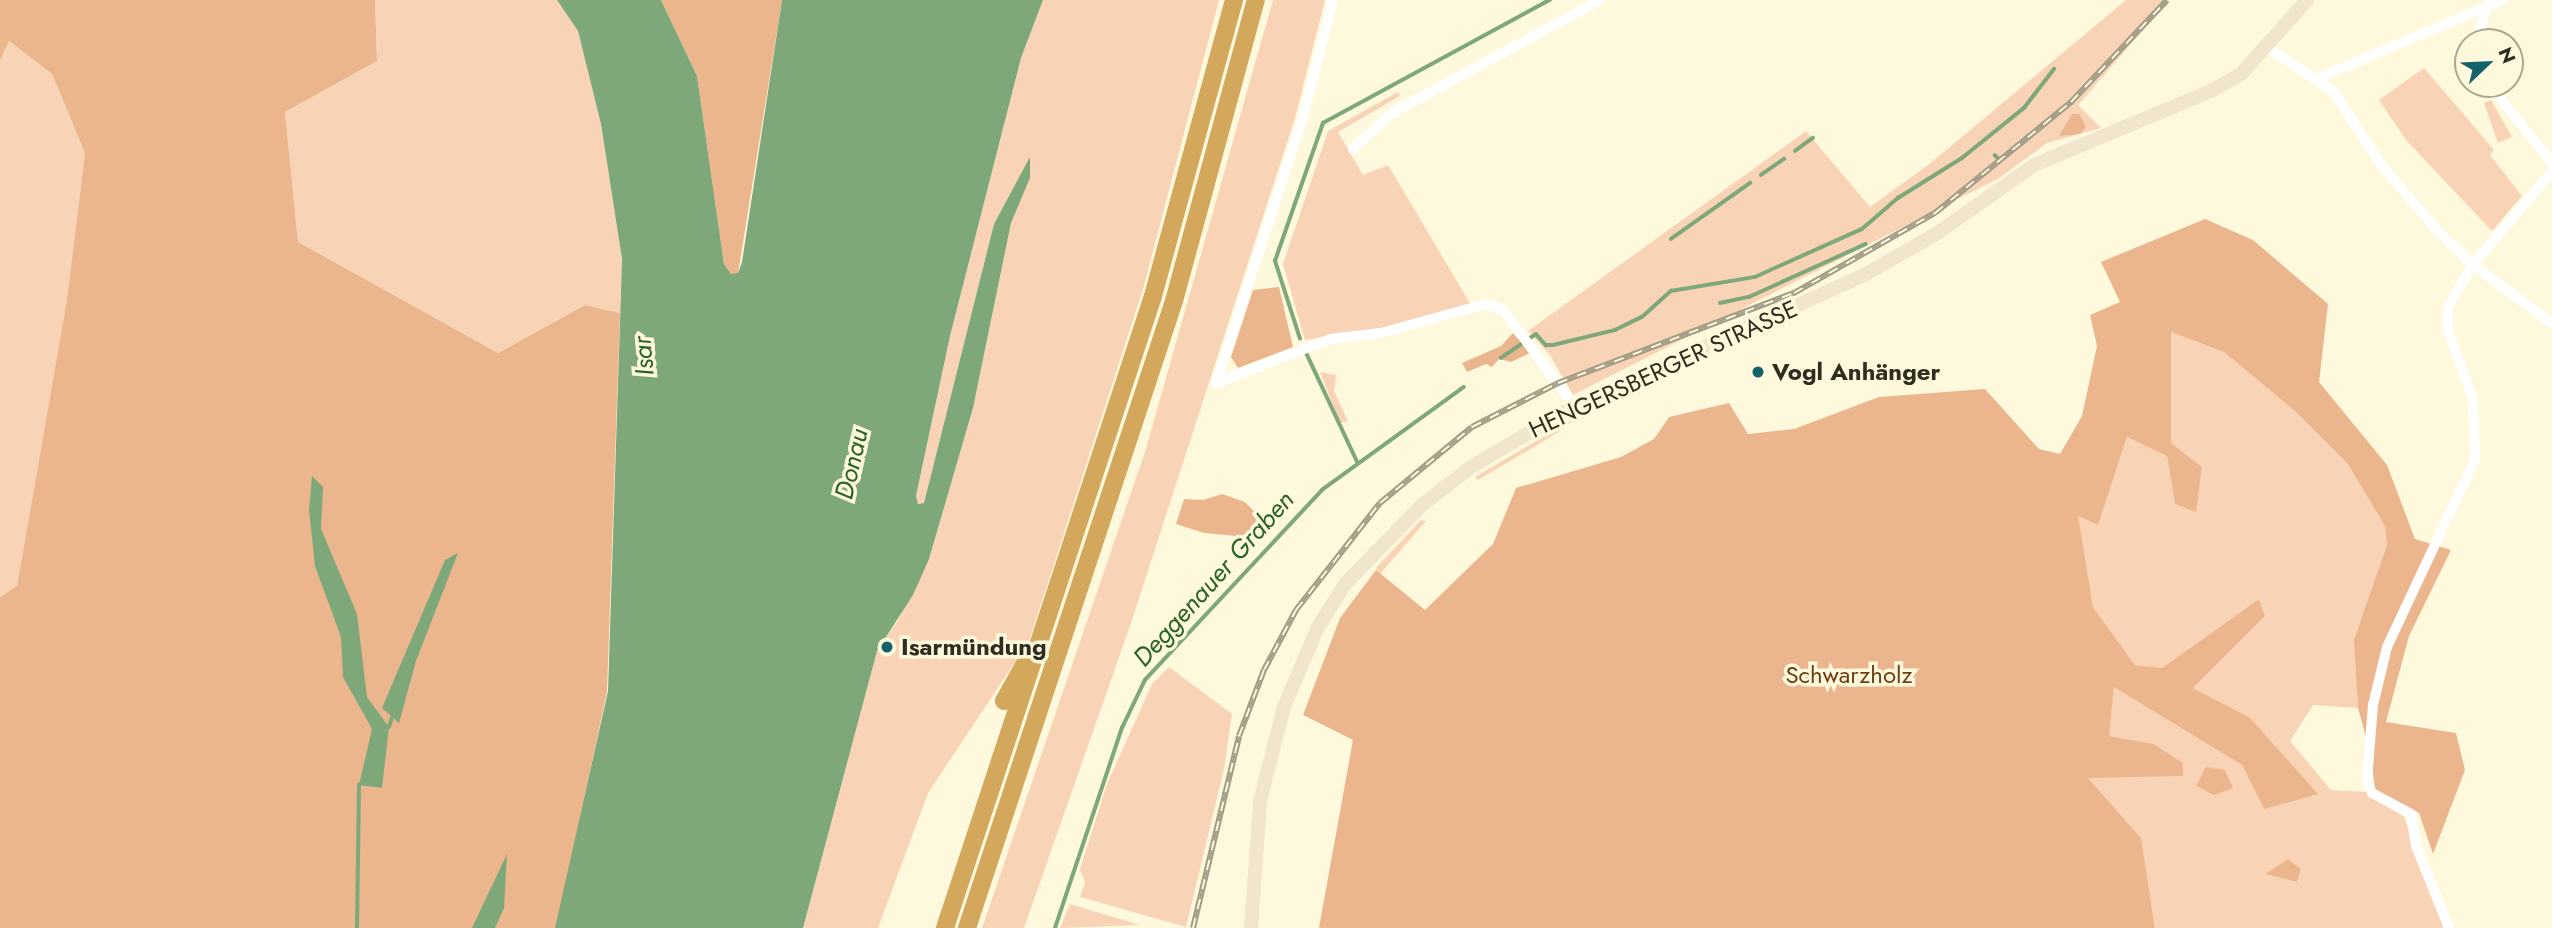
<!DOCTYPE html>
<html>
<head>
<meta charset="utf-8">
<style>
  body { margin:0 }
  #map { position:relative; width:2552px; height:928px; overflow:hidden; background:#fef9dc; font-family:Jost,sans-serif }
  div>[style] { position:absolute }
  .green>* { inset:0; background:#f9d3b6 }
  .forest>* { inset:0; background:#ebb68e }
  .water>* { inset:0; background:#7ea879 }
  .stream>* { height:3.5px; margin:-1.75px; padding:0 1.75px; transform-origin:1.75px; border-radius:1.75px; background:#7ea879 }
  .street>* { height:10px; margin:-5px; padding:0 5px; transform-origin:5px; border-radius:5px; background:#fff }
  .secondary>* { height:14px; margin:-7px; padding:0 7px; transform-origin:7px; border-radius:7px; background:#f2e5ce }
  .highway>* { height:18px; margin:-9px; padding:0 9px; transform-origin:9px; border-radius:9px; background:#d3a75c }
  .rail>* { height:6px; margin-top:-3px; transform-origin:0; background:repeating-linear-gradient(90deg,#fef9dc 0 10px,#a09c86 0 20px); box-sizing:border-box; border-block:2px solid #a09c86 }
  .dots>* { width:19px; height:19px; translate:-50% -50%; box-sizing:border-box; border:4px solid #fef9dc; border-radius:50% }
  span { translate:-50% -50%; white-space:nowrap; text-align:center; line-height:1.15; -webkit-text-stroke:7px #fef9dc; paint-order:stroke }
  .street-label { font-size:24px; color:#2f2d1f }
  .poi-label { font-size:24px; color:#2f2d1f; font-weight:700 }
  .left { translate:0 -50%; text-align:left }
  .park-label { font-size:24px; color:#6f3e10 }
  .water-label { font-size:26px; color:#2a6426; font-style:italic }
  .north { position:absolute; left:2454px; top:28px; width:70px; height:70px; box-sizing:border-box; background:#fef9dc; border:2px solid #aba790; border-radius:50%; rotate:67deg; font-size:19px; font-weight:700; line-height:28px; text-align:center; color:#2f2d1f }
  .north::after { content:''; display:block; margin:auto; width:24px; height:32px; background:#13626a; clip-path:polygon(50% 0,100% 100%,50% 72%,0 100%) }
</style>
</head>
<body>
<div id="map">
  <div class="green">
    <div style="clip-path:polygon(375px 0,557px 0,578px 31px,601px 124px,622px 259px,620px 313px,585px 305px,498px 353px,298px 242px,285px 112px,377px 61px)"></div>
    <div style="clip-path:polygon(1043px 0,1219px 0,1143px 289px,1029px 641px,928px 793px,878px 928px,803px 928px,877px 650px,897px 622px,929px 559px,973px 408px,1011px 223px,1030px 178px,1030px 158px,994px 224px,924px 503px,918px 504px,916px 496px,950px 336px,1021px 58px)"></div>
    <div style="clip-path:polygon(1273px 0,1325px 0,1295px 118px,1130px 626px,1024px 928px,982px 928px,1145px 452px)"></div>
    <div style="clip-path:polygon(2126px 0,2169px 0,2078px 105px,2101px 128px,2047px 143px,1999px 178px,1573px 395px,1550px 355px,1528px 331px,1806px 131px,1870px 207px,1932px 162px)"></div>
    <div style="clip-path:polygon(9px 41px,52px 74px,85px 153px,67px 299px,17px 586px,0 597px,0 61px)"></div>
    <div style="clip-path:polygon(2424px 68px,2494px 150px,2490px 155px,2522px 196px,2492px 231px,2406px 140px,2379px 100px)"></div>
    <div style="clip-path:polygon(1398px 92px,1400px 96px,1338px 132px,1363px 175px,1388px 165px,1471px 305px,1396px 327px,1305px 340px,1283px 264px,1328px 131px)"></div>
    <div style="clip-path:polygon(2491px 100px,2512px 137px,2498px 143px,2484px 103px)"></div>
    <div style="clip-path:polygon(evenodd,2171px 332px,2224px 352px,2296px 412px,2347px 463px,2385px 526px,2387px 545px,2355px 640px,2358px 708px,2313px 705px,2290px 741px,2331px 790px,2368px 792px,2404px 817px,2444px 928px,2155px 928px,2141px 838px,2087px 777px,2182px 776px,2183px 763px,2154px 744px,2108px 736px,2114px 686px,2242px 765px,2264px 809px,2249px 717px,2193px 688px,2265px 616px,2259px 599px,2162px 668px,2135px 665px,2093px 607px,2077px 516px,2098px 524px,2127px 437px,2167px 456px,2175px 504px,2196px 511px,2202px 467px,2171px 443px,2171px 332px,2288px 859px,2301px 869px,2297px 882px,2265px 874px,2288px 859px)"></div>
    <div style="clip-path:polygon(1320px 372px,1336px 375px,1334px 391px,1348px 421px,1340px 423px)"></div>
    <div style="clip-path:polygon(1579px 416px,1557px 433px,1478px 480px,1475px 477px)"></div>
    <div style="clip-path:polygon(1421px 520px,1426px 521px,1380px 574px,1376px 568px)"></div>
    <div style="clip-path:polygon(1169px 667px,1232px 714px,1224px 769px,1186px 927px,1080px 897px,1085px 883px,1080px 869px,1107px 784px,1152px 684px)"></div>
    <div style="clip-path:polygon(1070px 904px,1140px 925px,1060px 928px)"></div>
  </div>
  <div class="forest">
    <div style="clip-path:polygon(0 0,375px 0,377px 61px,285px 112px,298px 242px,498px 353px,585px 305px,620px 313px,607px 692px,556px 928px,0 928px,0 597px,17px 586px,67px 299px,85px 153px,52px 74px,9px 41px,0 61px)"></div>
    <div style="clip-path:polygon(661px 0,782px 0,738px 274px,731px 274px,724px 264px,697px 76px)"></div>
    <div style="clip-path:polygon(2072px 114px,2079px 114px,2086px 127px,2080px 134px,2059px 136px)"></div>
    <div style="clip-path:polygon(2205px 219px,2253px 240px,2328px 304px,2319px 382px,2387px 465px,2415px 539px,2451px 550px,2409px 636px,2386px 722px,2456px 733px,2465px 770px,2433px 854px,2419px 813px,2375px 791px,2371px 755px,2358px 708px,2354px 640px,2387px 545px,2385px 526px,2347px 463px,2296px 412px,2224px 352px,2171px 332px,2171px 443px,2202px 467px,2196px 512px,2175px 504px,2167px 456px,2127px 437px,2098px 525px,2078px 516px,2093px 607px,2135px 665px,2162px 668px,2259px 599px,2265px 616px,2193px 688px,2249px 717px,2318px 794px,2264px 809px,2242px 765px,2114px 687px,2109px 736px,2154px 744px,2183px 763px,2183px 776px,2088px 778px,2141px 838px,2155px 928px,1319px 928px,1353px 740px,1303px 715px,1340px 618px,1376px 570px,1425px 610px,1493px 544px,1516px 488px,1621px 457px,1654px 439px,1669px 417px,1729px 403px,1748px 434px,1794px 429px,1879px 397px,1985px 389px,2039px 449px,2060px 454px,2082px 416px,2097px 346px,2090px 315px,2120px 302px,2101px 262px)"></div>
    <div style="clip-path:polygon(1279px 287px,1293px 347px,1238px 368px,1231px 357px,1253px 290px)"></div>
    <div style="clip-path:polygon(1513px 333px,1530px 353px,1511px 362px,1499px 359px,1492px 367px,1486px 364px,1467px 372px,1462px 363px,1501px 346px)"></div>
    <div style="clip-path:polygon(1222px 494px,1245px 502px,1268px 526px,1256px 542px,1247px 537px,1204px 533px,1176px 524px,1184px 499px,1203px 500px)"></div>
    <div style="clip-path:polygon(2206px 767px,2225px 770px,2233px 788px,2214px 795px,2196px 786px)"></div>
    <div style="clip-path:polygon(2288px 859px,2301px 869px,2297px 882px,2265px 874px)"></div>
  </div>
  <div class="water">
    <div style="clip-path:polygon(557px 0,661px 0,697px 76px,724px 264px,731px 274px,738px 273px,742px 262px,782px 0,1043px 0,1021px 58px,950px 336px,916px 496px,918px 504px,924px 503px,994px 224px,1030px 157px,1030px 178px,1011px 223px,973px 408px,929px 559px,913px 595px,877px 651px,803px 928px,555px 928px,608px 691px,622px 259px,601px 124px,578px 31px)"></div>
    <div style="clip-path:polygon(312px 476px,323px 487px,321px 529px,357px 614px,367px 697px,389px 727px,382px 788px,359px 785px,372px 729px,343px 677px,341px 637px,315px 566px,309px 510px)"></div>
    <div style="clip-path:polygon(458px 553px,416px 661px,399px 723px,382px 708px,445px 560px)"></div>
    <div style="clip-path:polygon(507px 854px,504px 908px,495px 928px,472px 928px)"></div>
  </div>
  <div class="stream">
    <div style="left:1795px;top:151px;width:22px;rotate:-36deg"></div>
    <div style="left:1995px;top:155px;width:4px;rotate:45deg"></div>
    <div style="left:1761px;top:175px;width:28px;rotate:-35deg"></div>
    <div style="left:1671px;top:239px;width:97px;rotate:-35.3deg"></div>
    <div style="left:1720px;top:303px;width:30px;rotate:-12deg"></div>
    <div style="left:1749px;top:297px;width:128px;rotate:-24.4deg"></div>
    <div style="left:1300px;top:339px;width:82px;rotate:-107.8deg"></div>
    <div style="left:1275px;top:261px;width:146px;rotate:-70.8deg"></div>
    <div style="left:1323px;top:123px;width:258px;rotate:-28.5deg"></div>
    <div style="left:1307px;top:354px;width:120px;rotate:64.9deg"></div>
    <div style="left:1501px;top:358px;width:42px;rotate:-34.4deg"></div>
    <div style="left:1536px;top:334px;width:15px;rotate:48deg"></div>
    <div style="left:1546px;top:345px;width:7px"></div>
    <div style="left:1553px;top:345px;width:64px;rotate:-13.6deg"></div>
    <div style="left:1615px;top:330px;width:30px;rotate:-26deg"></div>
    <div style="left:1642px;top:317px;width:39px;rotate:-42deg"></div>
    <div style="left:1671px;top:291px;width:85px;rotate:-9.5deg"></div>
    <div style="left:1755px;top:277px;width:117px;rotate:-24.2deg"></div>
    <div style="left:1862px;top:229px;width:48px;rotate:-40.7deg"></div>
    <div style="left:1898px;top:198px;width:75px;rotate:-32deg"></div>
    <div style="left:1962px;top:158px;width:80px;rotate:-38.9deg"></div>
    <div style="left:2024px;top:108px;width:49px;rotate:-52.4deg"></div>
    <div style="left:389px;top:727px;width:10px;rotate:-73deg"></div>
    <div style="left:357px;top:928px;width:143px;rotate:-89.2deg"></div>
    <div style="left:1055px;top:928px;width:211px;rotate:-71.5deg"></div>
    <div style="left:1122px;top:728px;width:53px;rotate:-64.4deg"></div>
    <div style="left:1145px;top:680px;width:260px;rotate:-47deg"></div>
    <div style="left:1322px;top:490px;width:175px;rotate:-36deg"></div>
  </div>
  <div class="street">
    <div style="left:2477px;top:42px;width:34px;rotate:-75deg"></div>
    <div style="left:2267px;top:47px;width:79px;rotate:33.7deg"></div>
    <div style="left:2333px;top:91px;width:90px;rotate:56.8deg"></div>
    <div style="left:2382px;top:166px;width:84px;rotate:49.3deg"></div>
    <div style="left:2437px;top:230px;width:50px;rotate:44.2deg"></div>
    <div style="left:2473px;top:265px;width:98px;rotate:36.3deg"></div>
    <div style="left:2316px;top:79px;width:202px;rotate:-23deg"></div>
    <div style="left:2489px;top:84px;width:101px;rotate:51.4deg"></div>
    <div style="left:1353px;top:149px;width:53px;rotate:-42.7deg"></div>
    <div style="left:1392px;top:113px;width:237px;rotate:-28.5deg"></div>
    <div style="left:1216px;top:383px;width:122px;rotate:-21.1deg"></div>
    <div style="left:1330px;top:339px;width:51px;rotate:-6.7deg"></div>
    <div style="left:1381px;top:333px;width:109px;rotate:-15.4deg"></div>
    <div style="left:1486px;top:304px;width:19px;rotate:21deg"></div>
    <div style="left:1504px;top:311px;width:118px;rotate:53.6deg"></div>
    <div style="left:1216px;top:383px;width:287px;rotate:-71.9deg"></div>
    <div style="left:1305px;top:110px;width:114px;rotate:-75.7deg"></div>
    <div style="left:2449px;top:928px;width:88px;rotate:-111.9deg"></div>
    <div style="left:2416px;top:846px;width:32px;rotate:-99deg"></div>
    <div style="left:2411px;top:814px;width:44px;rotate:-151.7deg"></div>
    <div style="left:2372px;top:793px;width:13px;rotate:-113deg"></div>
    <div style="left:2367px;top:781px;width:76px;rotate:-85.5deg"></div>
    <div style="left:2373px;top:705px;width:60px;rotate:-76.4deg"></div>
    <div style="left:2387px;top:647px;width:208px;rotate:-64.9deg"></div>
    <div style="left:2475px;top:459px;width:60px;rotate:-91.9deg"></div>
    <div style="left:2473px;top:399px;width:72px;rotate:-110.2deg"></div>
    <div style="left:2448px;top:331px;width:25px;rotate:-90deg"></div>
    <div style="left:2448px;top:306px;width:48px;rotate:-58.6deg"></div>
    <div style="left:2473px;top:265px;width:123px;rotate:-50deg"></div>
  </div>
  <div class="secondary">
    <div style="left:1251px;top:928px;width:127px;rotate:-85.9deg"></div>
    <div style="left:1260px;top:801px;width:97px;rotate:-75.7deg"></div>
    <div style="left:1284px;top:707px;width:85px;rotate:-67.1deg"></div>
    <div style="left:1317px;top:629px;width:53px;rotate:-58.1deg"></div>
    <div style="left:1345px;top:584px;width:110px;rotate:-45.7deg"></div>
    <div style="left:1422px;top:505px;width:62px;rotate:-37.8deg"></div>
    <div style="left:1471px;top:467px;width:120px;rotate:-30.6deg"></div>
    <div style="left:1574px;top:406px;width:320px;rotate:-24.3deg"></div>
    <div style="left:1866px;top:274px;width:81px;rotate:-29.7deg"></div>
    <div style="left:1936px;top:234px;width:120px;rotate:-35.1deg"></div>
    <div style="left:2034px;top:165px;width:194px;rotate:-22.7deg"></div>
    <div style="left:2213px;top:90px;width:34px;rotate:-30deg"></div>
    <div style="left:2242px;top:73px;width:98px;rotate:-48.3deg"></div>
  </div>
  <div class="highway">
    <div style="left:1004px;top:701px;width:57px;rotate:-60.8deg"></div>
    <div style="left:945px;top:928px;width:665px;rotate:-71.78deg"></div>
    <div style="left:1153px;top:296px;width:307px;rotate:-74.7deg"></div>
    <div style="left:967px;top:928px;width:660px;rotate:-71.73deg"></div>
    <div style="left:1174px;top:301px;width:312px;rotate:-74.8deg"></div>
  </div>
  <div class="rail">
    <div style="left:1193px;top:928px;width:197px;rotate:-76.5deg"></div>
    <div style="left:1239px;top:736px;width:71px;rotate:-69.3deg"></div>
    <div style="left:1264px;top:670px;width:68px;rotate:-61.9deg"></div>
    <div style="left:1296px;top:610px;width:136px;rotate:-51.9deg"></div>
    <div style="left:1380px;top:503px;width:119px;rotate:-39.6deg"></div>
    <div style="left:1472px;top:427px;width:97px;rotate:-27.1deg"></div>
    <div style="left:1558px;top:383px;width:253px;rotate:-20.9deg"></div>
    <div style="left:1794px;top:293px;width:162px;rotate:-29.6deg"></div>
    <div style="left:1935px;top:213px;width:176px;rotate:-39.2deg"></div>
    <div style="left:2071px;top:102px;width:140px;rotate:-46.7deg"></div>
  </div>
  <div class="dots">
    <div style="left:1758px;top:372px;background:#13626a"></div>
    <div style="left:887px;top:647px;background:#13626a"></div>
  </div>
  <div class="street-label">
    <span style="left:1663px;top:369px;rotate:-25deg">HENGERSBERGER STRASSE</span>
  </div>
  <div class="poi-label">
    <span class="left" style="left:1772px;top:372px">Vogl Anhänger</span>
    <span class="left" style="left:901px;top:647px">Isarmündung</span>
  </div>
  <div class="park-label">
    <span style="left:1849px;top:675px">Schwarzholz</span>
  </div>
  <div class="water-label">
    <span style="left:644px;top:356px;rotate:-95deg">Isar</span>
    <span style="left:852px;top:464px;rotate:-77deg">Donau</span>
    <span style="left:1214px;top:579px;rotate:-48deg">Deggenauer Graben</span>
  </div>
  <div class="north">N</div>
</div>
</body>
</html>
